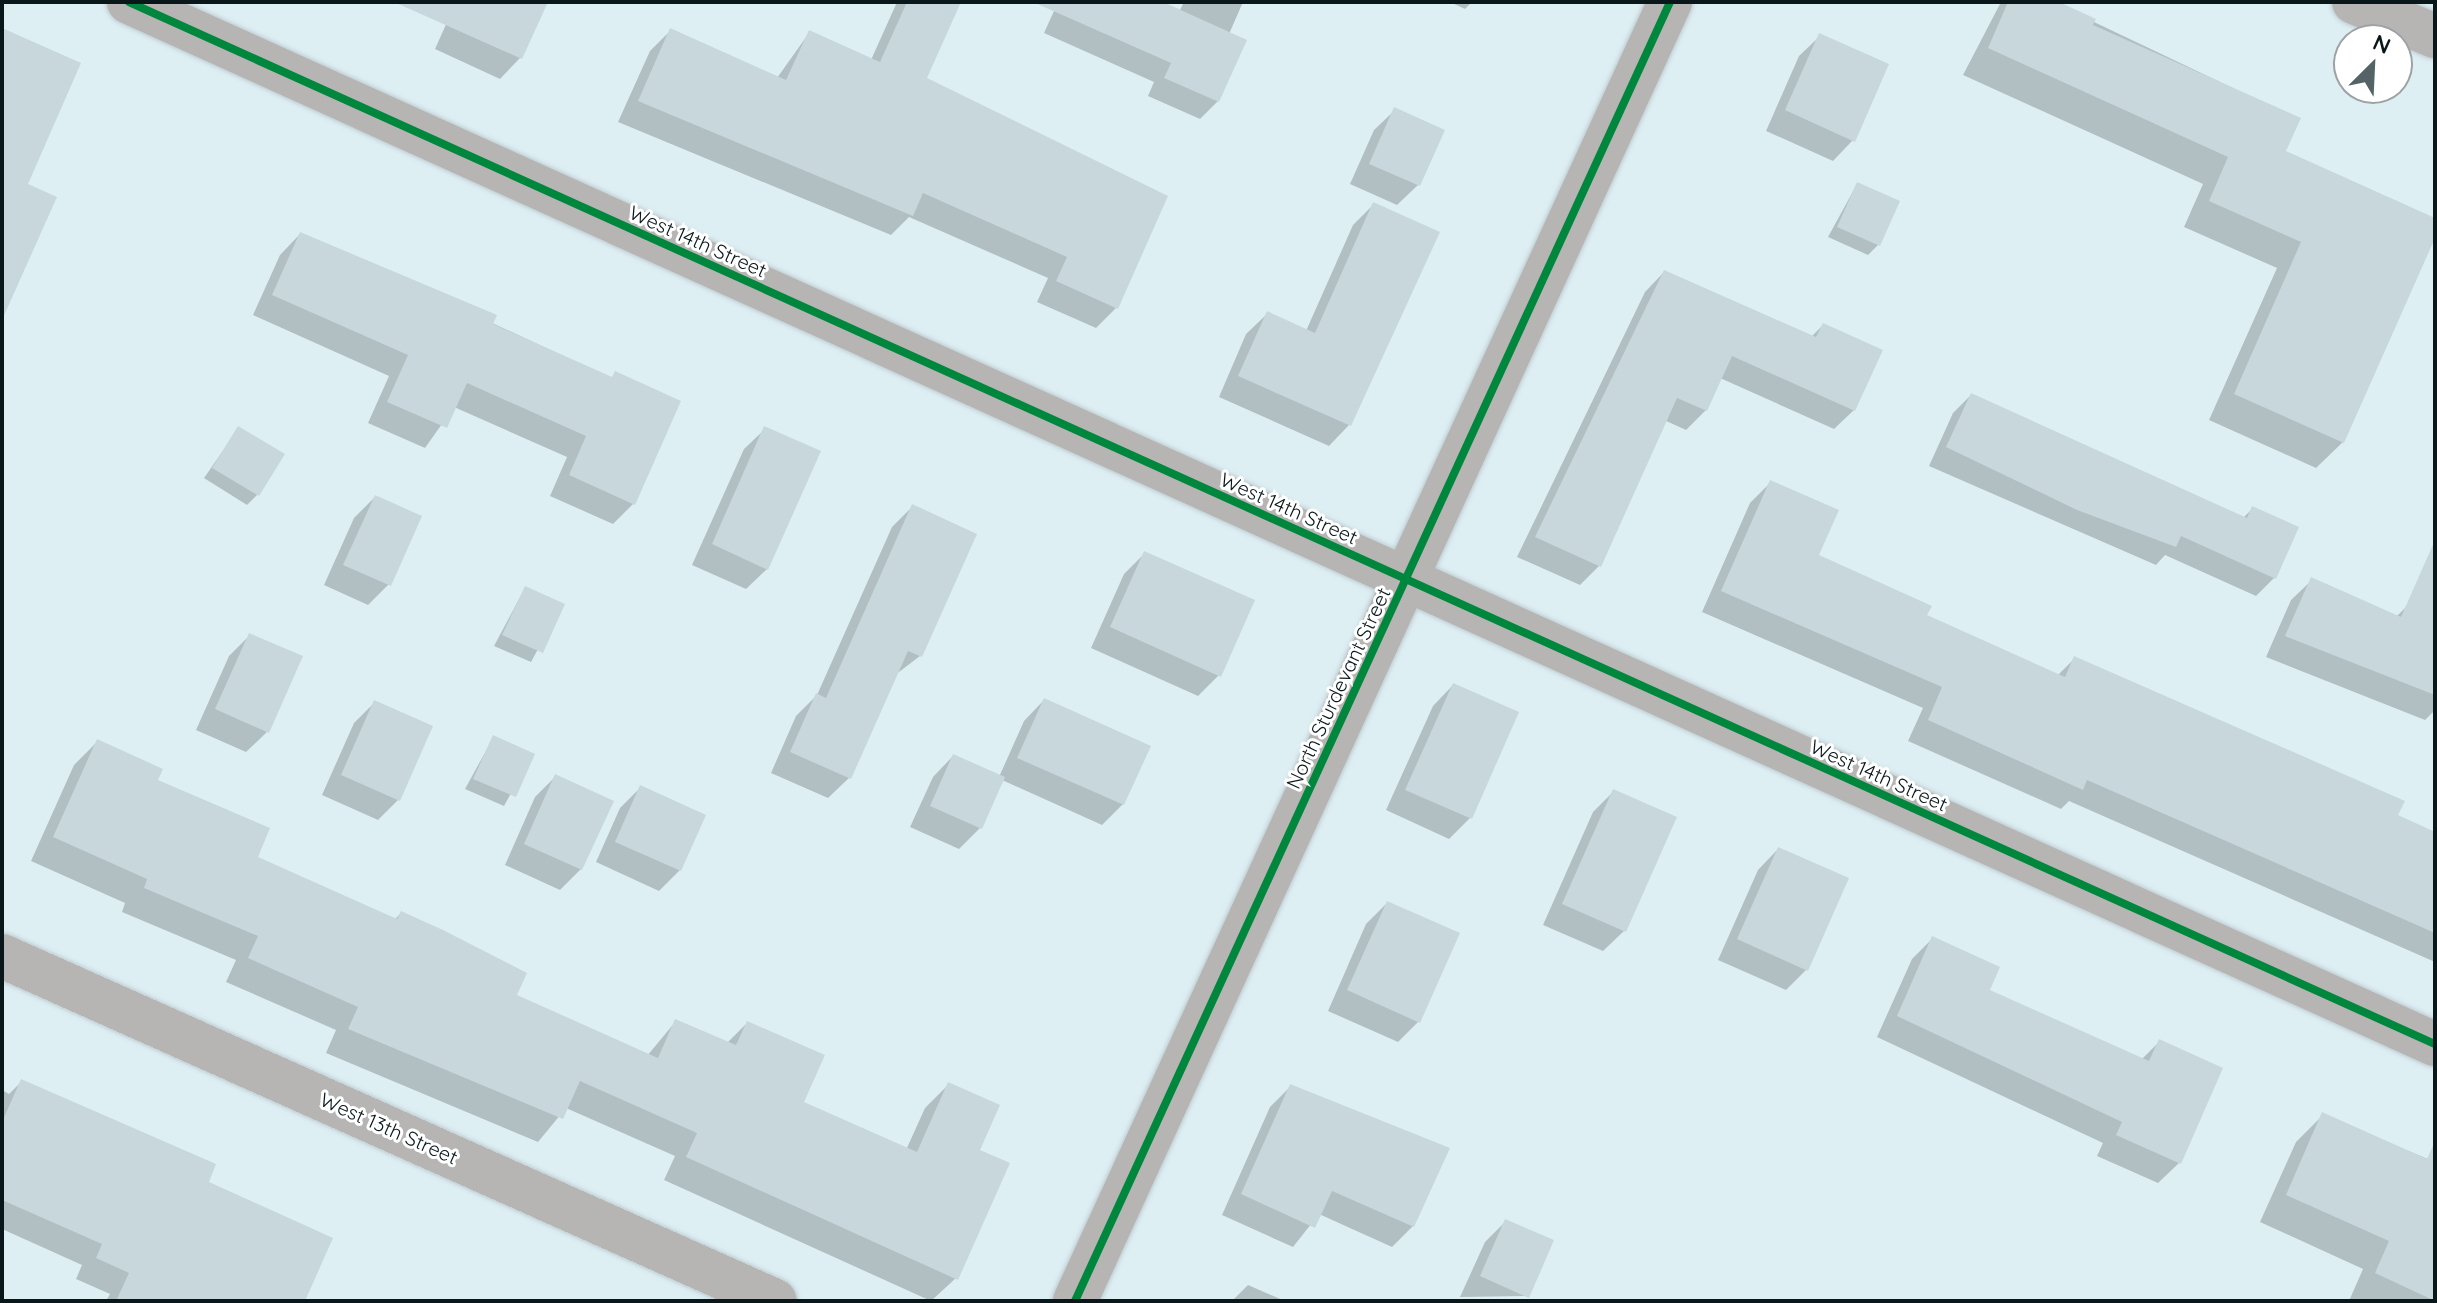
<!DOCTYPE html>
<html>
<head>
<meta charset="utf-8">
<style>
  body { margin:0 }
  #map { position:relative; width:2437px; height:1303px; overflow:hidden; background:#deeff4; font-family:Quicksand,sans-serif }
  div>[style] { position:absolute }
  .shadow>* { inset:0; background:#0003 }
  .building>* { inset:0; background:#c7d7db }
  .roads { filter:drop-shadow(0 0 2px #beccd0) drop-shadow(0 0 2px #beccd0) }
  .minor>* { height:44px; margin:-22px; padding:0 22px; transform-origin:22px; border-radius:22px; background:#b6b5b3 }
  .cycleway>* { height:8px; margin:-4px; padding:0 4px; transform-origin:4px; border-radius:4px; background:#00873e }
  span { translate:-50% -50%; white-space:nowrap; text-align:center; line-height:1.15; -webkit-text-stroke:6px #fff; paint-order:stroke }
  .street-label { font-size:20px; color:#09171b }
  .frame { position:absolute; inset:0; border:4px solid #09171b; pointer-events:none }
  .north { position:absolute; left:2333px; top:24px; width:80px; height:80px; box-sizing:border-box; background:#fff; border:2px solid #9da2a4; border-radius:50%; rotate:24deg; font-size:22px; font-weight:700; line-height:32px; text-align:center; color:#09171b }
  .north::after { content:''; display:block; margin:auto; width:28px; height:36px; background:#546367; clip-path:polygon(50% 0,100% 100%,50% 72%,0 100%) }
</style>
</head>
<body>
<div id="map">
  <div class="shadow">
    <div style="clip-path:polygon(456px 2px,545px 2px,520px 58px,500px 79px,435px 49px)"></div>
    <div style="clip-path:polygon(897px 2px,959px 2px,925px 79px,1116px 308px,1096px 328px,1037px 302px,1048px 278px,909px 217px,891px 235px,618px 122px,650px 51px,670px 31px,777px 78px,809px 33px,871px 60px)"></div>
    <div style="clip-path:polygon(1058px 2px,1162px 2px,1180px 10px,1184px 2px,1243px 2px,1229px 34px,1218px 101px,1200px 119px,1148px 96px,1154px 82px,1044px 33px)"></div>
    <div style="clip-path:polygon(1450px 2px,1472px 2px,1465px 9px)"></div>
    <div style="clip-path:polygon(2001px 2px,2052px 2px,2298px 119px,2283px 152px,2435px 220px,2343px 442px,2316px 468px,2209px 420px,2277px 268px,2184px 227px,2203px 184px,1963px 75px)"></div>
    <div style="clip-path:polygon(1820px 36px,1853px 140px,1833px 161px,1766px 131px,1799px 56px)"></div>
    <div style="clip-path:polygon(1395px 110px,1418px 185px,1397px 205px,1350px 184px,1374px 130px)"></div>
    <div style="clip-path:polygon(1857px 184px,1878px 245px,1868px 255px,1828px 237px)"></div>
    <div style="clip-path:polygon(1374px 204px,1349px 425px,1329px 446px,1219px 397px,1246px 334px,1267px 314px,1306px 331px,1353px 225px)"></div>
    <div style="clip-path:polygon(300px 234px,611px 378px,634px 503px,613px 524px,550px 496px,567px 457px,454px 407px,425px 448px,368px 423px,389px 376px,253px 315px,280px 255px)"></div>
    <div style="clip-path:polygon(1664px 272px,1811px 337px,1823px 325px,1854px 410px,1834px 429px,1720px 378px,1706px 410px,1686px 430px,1664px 420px,1600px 565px,1580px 585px,1517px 557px,1645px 292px)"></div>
    <div style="clip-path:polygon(1971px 395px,2243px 518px,2252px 509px,2274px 578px,2256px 596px,2165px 555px,2156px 565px,1929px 466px,1953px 413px)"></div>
    <div style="clip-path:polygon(238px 429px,257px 495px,247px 505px,204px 478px)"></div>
    <div style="clip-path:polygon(765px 429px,767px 569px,746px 589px,692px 565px,744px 449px)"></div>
    <div style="clip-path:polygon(1771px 482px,1816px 556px,1925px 616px,2058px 675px,2075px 658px,2435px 834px,2435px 962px,2069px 801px,2061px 809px,1908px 741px,1923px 708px,1702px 612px,1750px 503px)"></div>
    <div style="clip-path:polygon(375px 497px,389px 584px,368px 605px,324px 585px,354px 518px)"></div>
    <div style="clip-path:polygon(912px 507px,920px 656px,895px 675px,849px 778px,828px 798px,771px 773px,796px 716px,817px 695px,892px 527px)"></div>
    <div style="clip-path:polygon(1145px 553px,1219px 675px,1198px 696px,1091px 648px,1124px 574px)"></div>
    <div style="clip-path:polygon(2312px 580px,2396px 617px,2407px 606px,2435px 619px,2435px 710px,2425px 720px,2266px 657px,2291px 600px)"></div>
    <div style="clip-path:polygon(525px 588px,562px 605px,531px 662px,494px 646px)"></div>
    <div style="clip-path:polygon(250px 635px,267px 732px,246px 752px,196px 730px,229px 656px)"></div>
    <div style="clip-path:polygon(1453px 685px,1470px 818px,1449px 839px,1386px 810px,1433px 706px)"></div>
    <div style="clip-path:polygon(1044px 700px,1123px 804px,1102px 825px,1002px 780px,980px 828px,959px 849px,910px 827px,933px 777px,953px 756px,999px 777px,1024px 721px)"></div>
    <div style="clip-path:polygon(375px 702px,398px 800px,378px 820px,322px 795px,354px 723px)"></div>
    <div style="clip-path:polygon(493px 738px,532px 755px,504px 806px,465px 789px)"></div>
    <div style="clip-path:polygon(97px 742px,255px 858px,394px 920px,401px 913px,514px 996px,647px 1056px,676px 1021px,727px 1043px,747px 1023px,801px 1103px,906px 1150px,925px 1108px,949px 1084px,978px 1151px,956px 1278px,931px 1301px,664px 1180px,675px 1156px,566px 1108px,538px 1142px,326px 1053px,336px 1030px,226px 982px,236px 960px,122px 912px,125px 903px,31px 861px,74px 765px)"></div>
    <div style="clip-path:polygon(555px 777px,581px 869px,560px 890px,505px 865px,535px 797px)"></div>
    <div style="clip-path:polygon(640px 788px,680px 870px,659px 891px,596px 862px,620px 808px)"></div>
    <div style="clip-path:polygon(1614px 791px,1624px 931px,1603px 951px,1543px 925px,1593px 812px)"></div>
    <div style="clip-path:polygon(1778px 849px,1806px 970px,1786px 990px,1718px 960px,1758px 870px)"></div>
    <div style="clip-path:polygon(1387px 903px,1418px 1022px,1398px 1042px,1328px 1011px,1366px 924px)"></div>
    <div style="clip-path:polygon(1932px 939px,1987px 991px,2141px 1060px,2159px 1042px,2179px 1163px,2158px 1183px,2097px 1156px,2103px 1143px,1877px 1037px,1912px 959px)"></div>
    <div style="clip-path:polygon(22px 1081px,206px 1183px,303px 1301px,106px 1301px,110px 1294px,76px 1279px,82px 1265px,2px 1229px,2px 1090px,9px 1094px)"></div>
    <div style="clip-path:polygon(1290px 1087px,1413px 1226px,1392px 1247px,1319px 1214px,1293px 1247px,1222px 1215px,1270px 1107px)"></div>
    <div style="clip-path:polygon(2323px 1115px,2435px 1162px,2435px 1301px,2349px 1301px,2363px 1269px,2260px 1222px,2296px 1142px)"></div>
    <div style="clip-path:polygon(1506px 1221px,1527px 1296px,1460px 1297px,1485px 1242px)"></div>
    <div style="clip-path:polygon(1248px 1285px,1285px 1301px,1232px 1301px)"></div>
  </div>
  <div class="building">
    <div style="clip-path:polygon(394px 2px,548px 2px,522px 59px)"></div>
    <div style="clip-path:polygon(907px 2px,961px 2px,927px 78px,1168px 196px,1118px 309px,1056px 281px,1067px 257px,923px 193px,913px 216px,638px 101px,670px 28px,786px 80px,809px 30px,880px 62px)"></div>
    <div style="clip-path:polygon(1033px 2px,1163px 2px,1247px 40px,1219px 102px,1164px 78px,1171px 63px)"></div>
    <div style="clip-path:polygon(2008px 2px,2059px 2px,2096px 19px,2093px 25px,2301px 118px,2286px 151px,2435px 218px,2435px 238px,2344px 443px,2234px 394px,2301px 242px,2209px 201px,2228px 157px,1988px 48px)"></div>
    <div style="clip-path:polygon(2px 28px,81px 63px,28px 184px,57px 197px,2px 320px)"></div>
    <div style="clip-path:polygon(1819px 33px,1889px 64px,1855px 142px,1785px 110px)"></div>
    <div style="clip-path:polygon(1394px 107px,1445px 130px,1420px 186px,1369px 164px)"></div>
    <div style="clip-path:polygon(1857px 182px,1900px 201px,1880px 246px,1837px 227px)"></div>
    <div style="clip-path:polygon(1373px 202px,1440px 232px,1351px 426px,1238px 376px,1267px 311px,1315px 333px)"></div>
    <div style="clip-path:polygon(300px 232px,497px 315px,493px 324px,612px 377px,615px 371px,681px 401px,635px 505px,569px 475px,586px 436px,467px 383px,447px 428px,387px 402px,408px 355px,272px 295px)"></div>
    <div style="clip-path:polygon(1664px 270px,1816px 337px,1823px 323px,1883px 350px,1855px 411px,1732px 356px,1707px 411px,1677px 398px,1601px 567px,1535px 537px)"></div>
    <div style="clip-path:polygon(1971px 393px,2247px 518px,2252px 506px,2299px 527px,2276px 579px,2181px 536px,2176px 547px,2077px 510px,1946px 447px)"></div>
    <div style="clip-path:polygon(238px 426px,285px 454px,259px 496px,212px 468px)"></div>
    <div style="clip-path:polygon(764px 426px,821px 451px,768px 570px,712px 544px)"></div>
    <div style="clip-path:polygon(1770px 480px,1839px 510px,1819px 555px,1932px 606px,1927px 615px,2065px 677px,2074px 656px,2405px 801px,2398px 815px,2435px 832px,2435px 933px,2087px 780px,2083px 790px,1928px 720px,1942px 687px,1721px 591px)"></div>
    <div style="clip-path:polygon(375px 495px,422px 516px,391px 586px,343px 565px)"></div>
    <div style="clip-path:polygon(912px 504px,977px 534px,922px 657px,908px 651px,851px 779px,790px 752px,816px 693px,826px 698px)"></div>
    <div style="clip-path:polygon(2435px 540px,2435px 695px,2285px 636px,2311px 577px,2401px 617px)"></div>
    <div style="clip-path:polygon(1144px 551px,1255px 600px,1221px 677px,1110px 627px)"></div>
    <div style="clip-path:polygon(525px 586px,565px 604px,543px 653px,502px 635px)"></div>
    <div style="clip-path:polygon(249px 633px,303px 656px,269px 733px,215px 709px)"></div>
    <div style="clip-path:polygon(1453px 683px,1519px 712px,1472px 819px,1405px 790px)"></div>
    <div style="clip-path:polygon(1044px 698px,1151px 746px,1124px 805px,1017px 758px)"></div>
    <div style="clip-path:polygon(374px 700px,433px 726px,400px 801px,341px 775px)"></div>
    <div style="clip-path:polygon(493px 735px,535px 754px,516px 797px,473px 779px)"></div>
    <div style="clip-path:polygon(97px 739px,163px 769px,158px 780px,270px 828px,258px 857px,397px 919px,401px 911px,443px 930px,527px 973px,517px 995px,658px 1058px,675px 1019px,736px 1045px,747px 1021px,825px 1055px,804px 1102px,917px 1152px,948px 1082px,1000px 1105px,980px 1150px,1010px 1163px,958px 1280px,686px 1157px,697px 1133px,580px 1081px,563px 1119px,348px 1029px,358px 1007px,248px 958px,258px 936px,144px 888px,147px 879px,53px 837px)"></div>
    <div style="clip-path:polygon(953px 754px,1005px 777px,982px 829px,930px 806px)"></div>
    <div style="clip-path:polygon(555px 774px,614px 801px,582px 870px,524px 844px)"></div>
    <div style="clip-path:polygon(640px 785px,706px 815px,681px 871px,615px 842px)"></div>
    <div style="clip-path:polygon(1613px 789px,1677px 817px,1626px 932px,1562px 904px)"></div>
    <div style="clip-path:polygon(1778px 847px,1849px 878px,1808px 971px,1737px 939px)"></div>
    <div style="clip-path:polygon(1387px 901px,1460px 933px,1420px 1023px,1347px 990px)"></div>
    <div style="clip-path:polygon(1932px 936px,2000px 967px,1990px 990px,2149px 1061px,2159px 1039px,2223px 1068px,2181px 1164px,2116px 1135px,2122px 1122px,1897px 1016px)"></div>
    <div style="clip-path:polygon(21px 1079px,216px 1164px,209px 1182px,333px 1238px,305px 1301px,116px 1301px,129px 1273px,96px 1258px,102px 1244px,2px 1200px,2px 1122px)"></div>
    <div style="clip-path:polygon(1290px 1084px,1450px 1148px,1414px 1227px,1332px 1191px,1315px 1228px,1241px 1194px)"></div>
    <div style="clip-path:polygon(2322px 1112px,2427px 1159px,2435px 1141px,2435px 1301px,2375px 1273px,2389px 1241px,2286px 1195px)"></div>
    <div style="clip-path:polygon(1505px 1219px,1554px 1240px,1529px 1298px,1480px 1276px)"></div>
  </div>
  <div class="roads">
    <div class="minor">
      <div style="left:129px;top:2px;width:2530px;rotate:24.32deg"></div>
      <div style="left:2354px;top:2px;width:88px;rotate:22.8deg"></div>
      <div style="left:2px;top:956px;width:846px;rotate:24.05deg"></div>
      <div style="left:1075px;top:1301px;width:1429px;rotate:-65.39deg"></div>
    </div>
  </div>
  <div class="cycleway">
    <div style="left:129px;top:2px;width:2530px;rotate:24.32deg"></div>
    <div style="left:1075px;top:1301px;width:1429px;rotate:-65.39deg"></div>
  </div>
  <div class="street-label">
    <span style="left:698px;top:241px;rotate:24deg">West 14th Street</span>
    <span style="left:1289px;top:508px;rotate:24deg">West 14th Street</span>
    <span style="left:1338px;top:688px;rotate:-65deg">North Sturdevant Street</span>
    <span style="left:1879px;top:775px;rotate:24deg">West 14th Street</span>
    <span style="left:389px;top:1128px;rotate:24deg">West 13th Street</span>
  </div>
  <div class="frame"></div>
  <div class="north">N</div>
</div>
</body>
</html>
